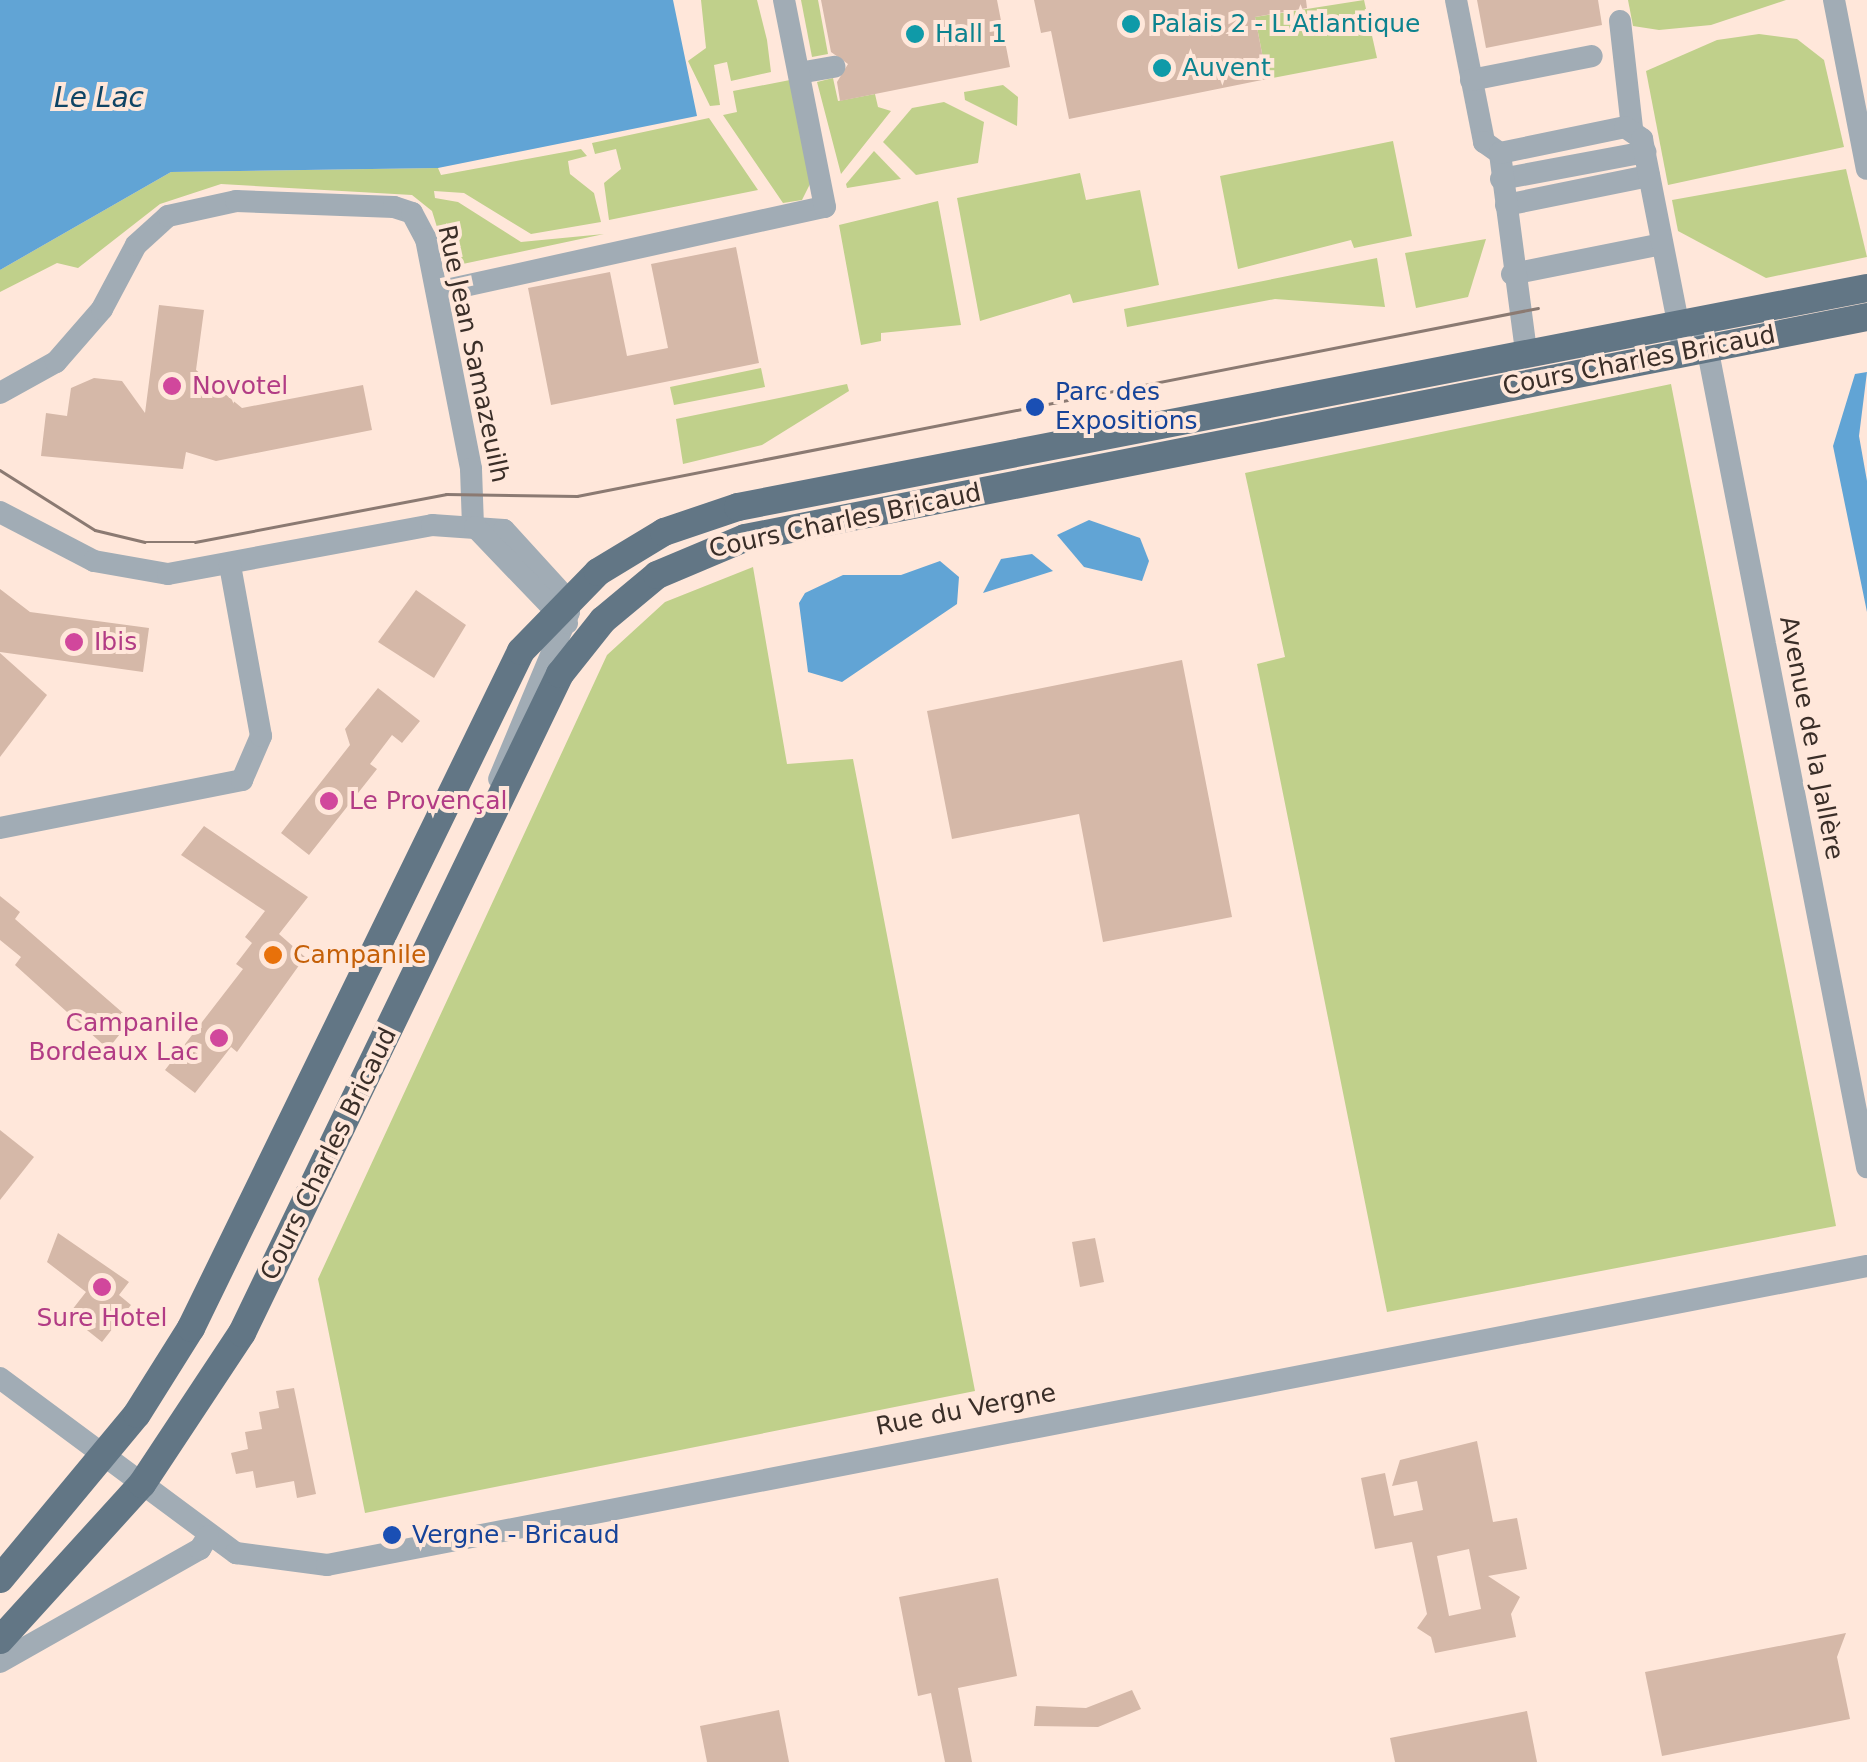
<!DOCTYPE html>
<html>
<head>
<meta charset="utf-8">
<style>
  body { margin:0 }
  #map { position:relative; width:1867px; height:1762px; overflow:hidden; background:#ffe7da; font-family:"DejaVu Sans",sans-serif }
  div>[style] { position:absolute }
  .green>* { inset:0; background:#c0d08b }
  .water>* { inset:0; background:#61a4d5 }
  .building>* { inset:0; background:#d5b8a8 }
  .minor>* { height:22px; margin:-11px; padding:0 11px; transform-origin:11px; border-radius:11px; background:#a1acb5 }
  .major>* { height:28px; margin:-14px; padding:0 14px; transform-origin:14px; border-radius:14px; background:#627685 }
  .tram>* { height:2.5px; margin:-1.25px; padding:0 1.25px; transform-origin:1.25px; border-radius:1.25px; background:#8b7a72 }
  .dots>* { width:28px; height:28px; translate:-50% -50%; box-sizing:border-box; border:5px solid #ffe7da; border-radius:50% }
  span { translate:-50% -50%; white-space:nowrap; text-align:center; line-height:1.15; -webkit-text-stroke:8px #ffe7da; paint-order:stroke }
  .culture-label { font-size:25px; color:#0d838f }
  .left { translate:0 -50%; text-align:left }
  .street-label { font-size:25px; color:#3a2e28 }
  .hotel-label { font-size:25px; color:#b23c85 }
  .right { translate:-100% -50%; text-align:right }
  .transit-label { font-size:25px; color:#164399 }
  .food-label { font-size:25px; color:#c56008 }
  .water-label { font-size:28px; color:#0f4465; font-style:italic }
</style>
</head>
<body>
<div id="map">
  <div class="green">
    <div style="clip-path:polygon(701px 0,757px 0,767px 40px,771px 72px,731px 81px,727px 62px,714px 65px,720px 105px,710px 106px,688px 61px,706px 48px)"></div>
    <div style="clip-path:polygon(801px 0,818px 0,828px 54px,812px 57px)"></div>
    <div style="clip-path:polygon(1364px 0,1377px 58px,1267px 79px,1255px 17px)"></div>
    <div style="clip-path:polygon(1628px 0,1786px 0,1711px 25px,1659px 30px,1633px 26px)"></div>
    <div style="clip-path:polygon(1759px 34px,1797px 39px,1824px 60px,1844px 147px,1668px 185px,1646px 71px,1717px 40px)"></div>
    <div style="clip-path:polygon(833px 78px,838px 101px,875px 94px,878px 107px,891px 111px,841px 174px,817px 82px)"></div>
    <div style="clip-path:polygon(790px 80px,810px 184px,802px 200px,783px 203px,723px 115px,737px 112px,733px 91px)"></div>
    <div style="clip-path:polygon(1003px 85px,1018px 97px,1017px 126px,965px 100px,964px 92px)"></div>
    <div style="clip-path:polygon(944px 102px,984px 122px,978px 163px,916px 175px,883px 142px,912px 108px)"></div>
    <div style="clip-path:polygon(709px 118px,758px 190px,609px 220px,604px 183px,621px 169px,616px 149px,595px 154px,592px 143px)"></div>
    <div style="clip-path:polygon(1393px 141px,1412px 236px,1354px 248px,1351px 240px,1238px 269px,1220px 176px)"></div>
    <div style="clip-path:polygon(581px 149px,587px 156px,568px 161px,570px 174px,594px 193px,601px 222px,531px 234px,464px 193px,434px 191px,435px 198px,458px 202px,521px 242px,604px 234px,458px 265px,445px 253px,432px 211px,412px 195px,221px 184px,160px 204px,78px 268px,57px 263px,0 292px,0 270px,171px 172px,438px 168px,441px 175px)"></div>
    <div style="clip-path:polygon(874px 151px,901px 179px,847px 188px,846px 184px)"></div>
    <div style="clip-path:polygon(1846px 169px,1867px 257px,1766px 278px,1678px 231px,1672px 200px)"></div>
    <div style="clip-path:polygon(1080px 173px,1086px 200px,1140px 190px,1159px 285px,1073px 303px,1070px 294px,980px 321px,957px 198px)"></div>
    <div style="clip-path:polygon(938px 201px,961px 325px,881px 333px,881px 341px,861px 345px,839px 225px)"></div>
    <div style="clip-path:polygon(1486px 239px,1468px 297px,1416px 308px,1405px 253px)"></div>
    <div style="clip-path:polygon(1377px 258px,1385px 307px,1275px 299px,1127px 327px,1124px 309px)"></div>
    <div style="clip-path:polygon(761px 368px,765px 387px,674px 405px,670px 387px)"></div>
    <div style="clip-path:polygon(847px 384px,849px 391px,762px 445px,683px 464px,676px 419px)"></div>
    <div style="clip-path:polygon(1671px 384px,1836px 1226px,1387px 1312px,1257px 664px,1285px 657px,1245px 473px)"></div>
    <div style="clip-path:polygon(753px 567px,787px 764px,853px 759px,975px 1391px,365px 1513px,318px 1279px,607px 655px,665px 602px)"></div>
  </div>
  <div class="water">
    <div style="clip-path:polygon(0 0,673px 0,697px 116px,438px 168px,171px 172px,0 270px)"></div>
    <div style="clip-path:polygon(1867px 372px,1859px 436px,1867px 481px,1867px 612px,1833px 446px,1855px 374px)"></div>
    <div style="clip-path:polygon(1089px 520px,1140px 538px,1149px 561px,1142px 581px,1084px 567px,1057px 535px)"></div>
    <div style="clip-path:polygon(1032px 554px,1053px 571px,983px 593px,1001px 559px)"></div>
    <div style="clip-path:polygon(940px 561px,959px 577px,957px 604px,842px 682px,808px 672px,799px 603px,805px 593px,843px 575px,901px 575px)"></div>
  </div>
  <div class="building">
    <div style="clip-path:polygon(821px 0,997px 0,1010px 67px,840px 101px,837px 82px,848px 64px,831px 52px)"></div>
    <div style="clip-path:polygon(1034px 0,1306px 0,1307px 8px,1255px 17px,1267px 79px,1069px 119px,1051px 31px,1041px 33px)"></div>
    <div style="clip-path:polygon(1477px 0,1598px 0,1602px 25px,1486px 48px)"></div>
    <div style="clip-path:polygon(736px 247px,759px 363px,551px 405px,528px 288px,610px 272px,627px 356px,668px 348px,651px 264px)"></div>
    <div style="clip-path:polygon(159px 305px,204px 310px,196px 370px,242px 408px,363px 385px,372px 430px,216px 461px,186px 452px,183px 469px,41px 456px,46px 413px,67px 416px,71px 388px,94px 378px,122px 381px,145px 413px)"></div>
    <div style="clip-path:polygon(0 589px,30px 612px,149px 628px,143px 672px,0 652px)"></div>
    <div style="clip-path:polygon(416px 590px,466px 625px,434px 678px,378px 642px)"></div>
    <div style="clip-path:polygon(0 653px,47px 695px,0 757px)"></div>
    <div style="clip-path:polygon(1182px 660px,1232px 917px,1103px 942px,1079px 814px,952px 839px,927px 711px)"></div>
    <div style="clip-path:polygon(378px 688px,420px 721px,402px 743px,392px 735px,370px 764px,377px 769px,309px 855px,281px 833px,350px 745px,345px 729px)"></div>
    <div style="clip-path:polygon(204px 826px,308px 897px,279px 934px,305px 957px,237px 1052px,231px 1047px,195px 1093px,165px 1070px,243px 969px,236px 964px,252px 943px,245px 937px,265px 911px,181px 855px)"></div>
    <div style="clip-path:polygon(0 896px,20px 912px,15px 919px,131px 1020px,108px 1049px,15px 965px,21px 957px,0 940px)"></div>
    <div style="clip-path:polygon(0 1130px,34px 1157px,0 1200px)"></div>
    <div style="clip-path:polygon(58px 1233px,129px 1282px,119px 1295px,131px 1305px,102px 1342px,68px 1315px,86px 1292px,47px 1262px)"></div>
    <div style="clip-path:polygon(1095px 1238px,1104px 1282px,1080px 1287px,1072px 1242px)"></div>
    <div style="clip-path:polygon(294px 1388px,316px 1494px,297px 1498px,294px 1481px,256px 1488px,253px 1471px,236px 1474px,231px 1453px,248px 1449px,245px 1432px,262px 1429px,259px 1412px,279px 1408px,276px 1391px)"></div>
    <div style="clip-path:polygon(evenodd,1477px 1441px,1493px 1522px,1517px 1518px,1527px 1569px,1488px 1576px,1520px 1597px,1511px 1614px,1516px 1637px,1435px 1653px,1431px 1637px,1417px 1628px,1427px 1614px,1412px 1542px,1375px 1549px,1361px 1478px,1385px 1473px,1394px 1516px,1423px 1510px,1417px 1481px,1392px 1486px,1400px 1460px,1477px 1441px,1469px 1549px,1481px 1609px,1449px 1616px,1437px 1556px,1469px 1549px)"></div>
    <div style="clip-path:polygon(998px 1578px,1017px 1676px,958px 1688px,972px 1762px,945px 1762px,931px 1693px,918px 1696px,899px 1597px)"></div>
    <div style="clip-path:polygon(1846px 1633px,1837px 1657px,1850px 1719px,1662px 1756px,1645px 1672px)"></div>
    <div style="clip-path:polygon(1132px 1690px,1141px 1709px,1098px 1727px,1034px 1726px,1036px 1706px,1086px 1708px)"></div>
    <div style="clip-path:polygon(779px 1710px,789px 1762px,707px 1762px,700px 1726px)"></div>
    <div style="clip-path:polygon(1527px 1711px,1537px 1762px,1395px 1762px,1390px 1738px)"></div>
  </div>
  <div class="minor">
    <div style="left:1456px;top:0;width:145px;rotate:78.8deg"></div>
    <div style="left:1484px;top:142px;width:19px;rotate:35deg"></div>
    <div style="left:1834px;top:0;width:172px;rotate:79deg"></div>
    <div style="left:1620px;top:21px;width:108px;rotate:83.6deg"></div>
    <div style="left:799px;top:73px;width:36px;rotate:-10deg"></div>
    <div style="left:1471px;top:80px;width:123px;rotate:-11.2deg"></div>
    <div style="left:1501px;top:179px;width:147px;rotate:-10.6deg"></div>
    <div style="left:1506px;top:205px;width:146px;rotate:-11.5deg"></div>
    <div style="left:1512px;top:274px;width:153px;rotate:-11.3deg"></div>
    <div style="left:437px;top:292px;width:397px;rotate:-12.4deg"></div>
    <div style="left:825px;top:207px;width:211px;rotate:-101.2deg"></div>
    <div style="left:1704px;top:331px;width:852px;rotate:78.97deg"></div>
    <div style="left:1526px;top:351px;width:200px;rotate:-97.5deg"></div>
    <div style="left:1500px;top:153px;width:128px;rotate:-11.7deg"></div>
    <div style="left:1625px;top:127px;width:21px;rotate:35deg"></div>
    <div style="left:1642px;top:139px;width:218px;rotate:78.9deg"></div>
    <div style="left:0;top:393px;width:64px;rotate:-29deg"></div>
    <div style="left:56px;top:362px;width:70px;rotate:-49deg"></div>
    <div style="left:102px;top:309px;width:72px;rotate:-62deg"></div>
    <div style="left:136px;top:245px;width:43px;rotate:-42.2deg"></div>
    <div style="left:168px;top:216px;width:70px;rotate:-12.4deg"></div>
    <div style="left:236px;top:201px;width:158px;rotate:2.2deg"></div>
    <div style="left:394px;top:207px;width:19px;rotate:18deg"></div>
    <div style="left:412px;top:213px;width:30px;rotate:62deg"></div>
    <div style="left:426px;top:239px;width:234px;rotate:78.9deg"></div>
    <div style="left:471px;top:469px;width:56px;rotate:88deg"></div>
    <div style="left:0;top:512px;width:106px;rotate:27.5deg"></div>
    <div style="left:94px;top:561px;width:75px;rotate:10deg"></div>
    <div style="left:168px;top:574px;width:269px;rotate:-10.5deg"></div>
    <div style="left:432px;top:525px;width:72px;rotate:4deg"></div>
    <div style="left:504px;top:530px;width:92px;rotate:47.6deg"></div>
    <div style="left:566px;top:598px;width:14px;rotate:78deg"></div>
    <div style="left:569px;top:612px;width:181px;rotate:112.7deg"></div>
    <div style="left:475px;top:527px;width:133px;rotate:46.2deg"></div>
    <div style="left:0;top:828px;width:247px;rotate:-11.2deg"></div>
    <div style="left:242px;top:780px;width:48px;rotate:-66.6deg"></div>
    <div style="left:261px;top:736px;width:174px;rotate:-100.3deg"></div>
    <div style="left:0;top:1378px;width:294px;rotate:36.6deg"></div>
    <div style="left:236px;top:1553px;width:92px;rotate:7.5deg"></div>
    <div style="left:327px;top:1565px;width:1569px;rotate:-10.99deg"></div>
    <div style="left:0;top:1662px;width:230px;rotate:-29.5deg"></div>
    <div style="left:200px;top:1549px;width:15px;rotate:-58deg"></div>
  </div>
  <div class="major">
    <div style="left:0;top:1579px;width:214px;rotate:-50.3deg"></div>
    <div style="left:137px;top:1414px;width:102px;rotate:-57.9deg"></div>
    <div style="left:191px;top:1328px;width:753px;rotate:-64.01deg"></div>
    <div style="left:521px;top:651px;width:110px;rotate:-45.7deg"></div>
    <div style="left:598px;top:572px;width:77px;rotate:-31.2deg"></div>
    <div style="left:664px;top:532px;width:78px;rotate:-18.7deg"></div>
    <div style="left:738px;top:507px;width:1150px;rotate:-10.98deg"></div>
    <div style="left:0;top:1640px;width:211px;rotate:-47.7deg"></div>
    <div style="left:142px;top:1484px;width:181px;rotate:-56.5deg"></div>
    <div style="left:242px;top:1333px;width:732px;rotate:-64.24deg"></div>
    <div style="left:560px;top:674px;width:69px;rotate:-51.5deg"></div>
    <div style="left:603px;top:620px;width:70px;rotate:-39.8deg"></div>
    <div style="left:657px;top:575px;width:95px;rotate:-22.8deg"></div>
    <div style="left:745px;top:538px;width:1144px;rotate:-11.14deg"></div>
  </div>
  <div class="tram">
    <div style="left:0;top:470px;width:112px;rotate:32.3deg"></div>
    <div style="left:95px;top:530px;width:51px;rotate:13.5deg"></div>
    <div style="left:145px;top:542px;width:50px"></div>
    <div style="left:195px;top:542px;width:256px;rotate:-10.8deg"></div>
    <div style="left:446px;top:494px;width:131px;rotate:0.9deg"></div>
    <div style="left:577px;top:496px;width:979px;rotate:-11.07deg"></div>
  </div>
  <div class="dots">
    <div style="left:1131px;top:24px;background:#0f9aa8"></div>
    <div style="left:915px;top:34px;background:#0f9aa8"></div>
    <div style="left:1162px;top:68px;background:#0f9aa8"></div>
    <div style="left:172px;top:386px;background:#d1479c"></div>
    <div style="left:1035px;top:407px;background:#1a4fb4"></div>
    <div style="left:74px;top:642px;background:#d1479c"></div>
    <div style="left:329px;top:801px;background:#d1479c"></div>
    <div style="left:273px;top:955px;background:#e8710a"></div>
    <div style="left:219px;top:1038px;background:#d1479c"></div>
    <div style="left:102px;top:1287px;background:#d1479c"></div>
    <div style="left:392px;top:1535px;background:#1a4fb4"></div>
  </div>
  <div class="culture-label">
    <span class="left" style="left:1151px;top:24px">Palais 2 - L'Atlantique</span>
    <span class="left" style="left:935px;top:34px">Hall 1</span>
    <span class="left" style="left:1182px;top:68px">Auvent</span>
  </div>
  <div class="street-label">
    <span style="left:473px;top:354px;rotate:78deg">Rue Jean Samazeuilh</span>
    <span style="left:1639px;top:361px;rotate:-11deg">Cours Charles Bricaud</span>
    <span style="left:845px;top:521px;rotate:-12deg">Cours Charles Bricaud</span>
    <span style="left:1811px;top:738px;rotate:79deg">Avenue de la Jallère</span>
    <span style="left:329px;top:1154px;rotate:-64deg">Cours Charles Bricaud</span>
    <span style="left:966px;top:1410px;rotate:-11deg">Rue du Vergne</span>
  </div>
  <div class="hotel-label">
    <span class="left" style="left:192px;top:386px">Novotel</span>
    <span class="left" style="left:94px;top:642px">Ibis</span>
    <span class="left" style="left:349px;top:801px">Le Provençal</span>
    <span class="right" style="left:199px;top:1038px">Campanile<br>Bordeaux Lac</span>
    <span style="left:102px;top:1318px">Sure Hotel</span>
  </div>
  <div class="transit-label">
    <span class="left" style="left:1055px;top:407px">Parc des<br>Expositions</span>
    <span class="left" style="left:412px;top:1535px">Vergne - Bricaud</span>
  </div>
  <div class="food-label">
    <span class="left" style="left:293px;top:955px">Campanile</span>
  </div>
  <div class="water-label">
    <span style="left:99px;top:98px">Le Lac</span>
  </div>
</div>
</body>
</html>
